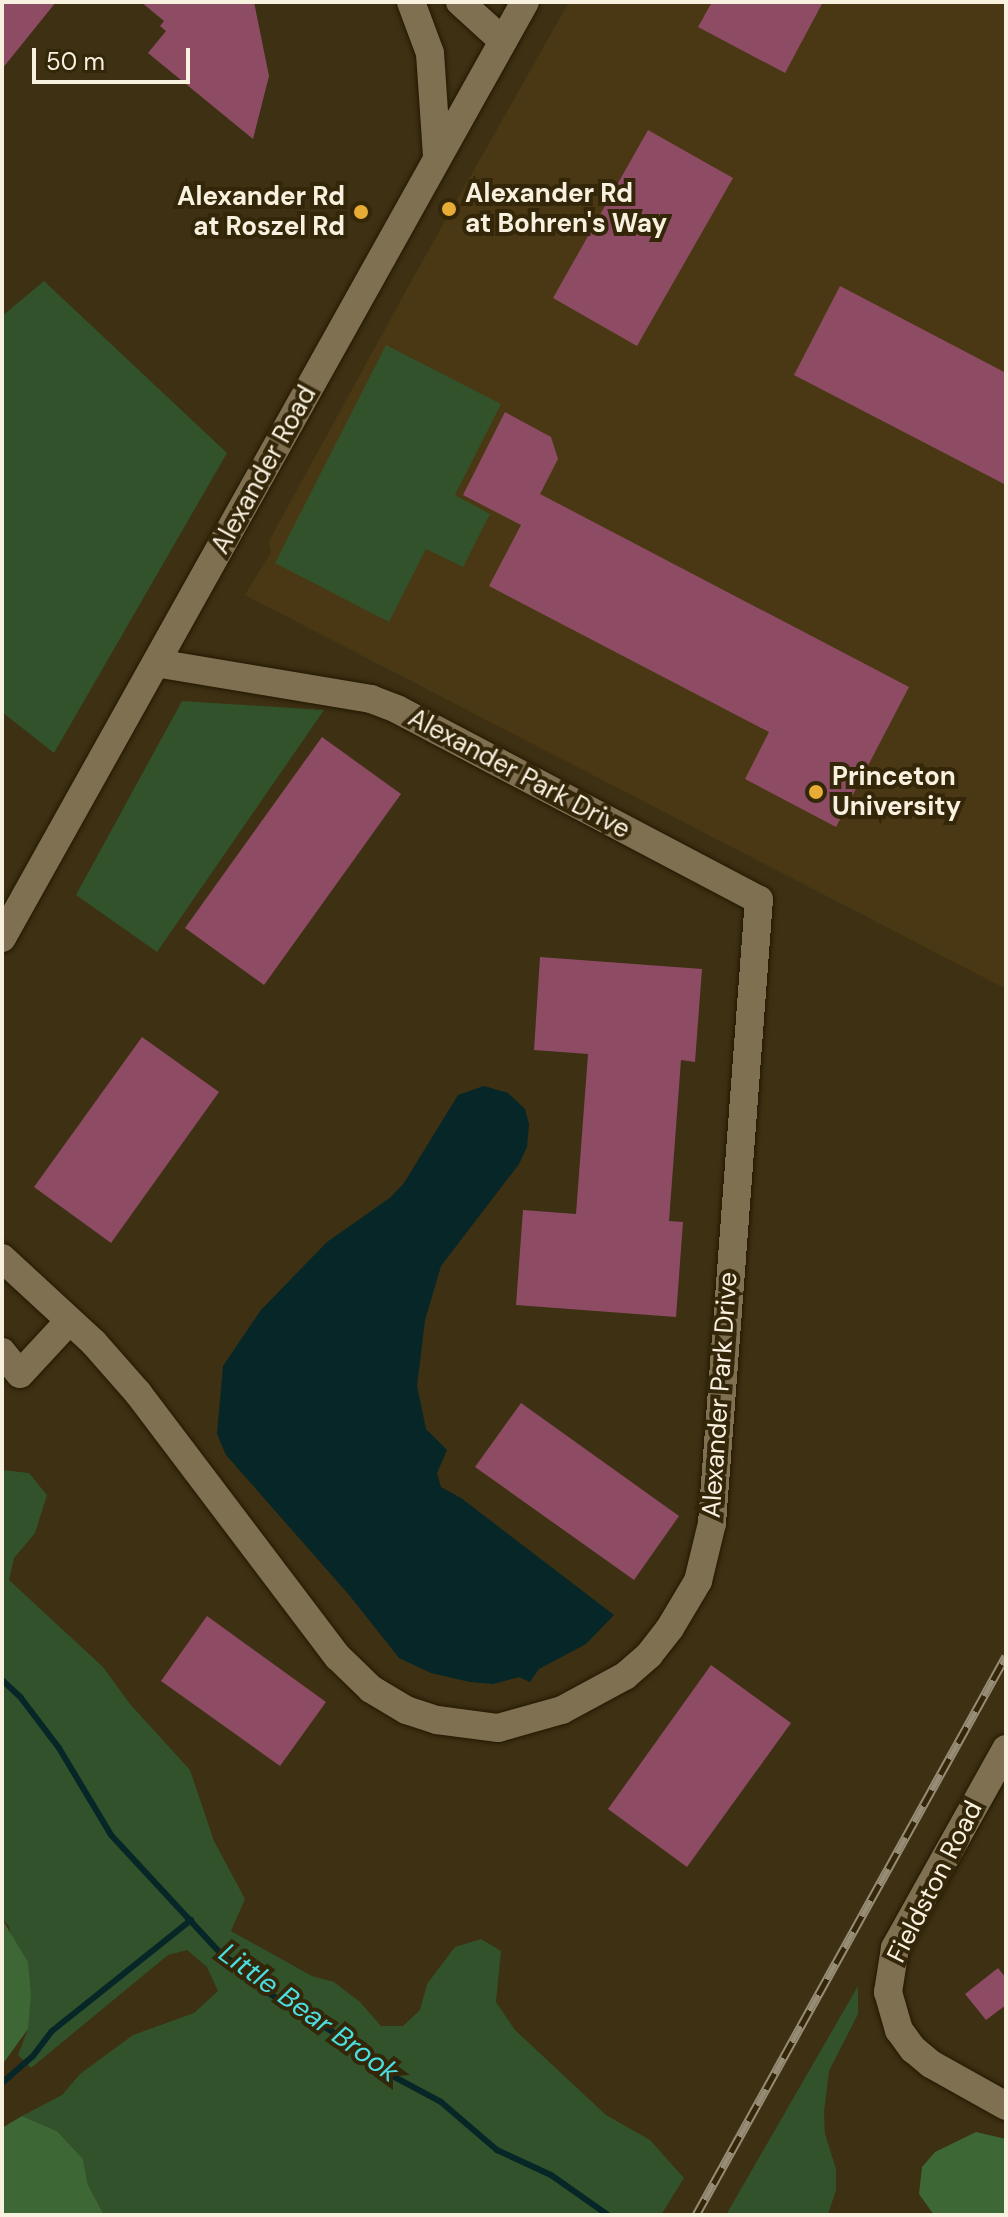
<!DOCTYPE html>
<html>
<head>
<meta charset="utf-8">
<style>
  body { margin:0 }
  #map { position:relative; width:1008px; height:2217px; overflow:hidden; background:#3d3013; font-family:"DM Sans",sans-serif }
  div>[style] { position:absolute }
  .built>* { inset:0; background:#493813 }
  .green>* { inset:0; background:#31522a }
  .forest>* { inset:0; background:#3d6734 }
  .water>* { inset:0; background:#062627 }
  .stream>* { height:6px; margin:-3px; padding:0 3px; transform-origin:3px; border-radius:3px; background:#062627 }
  .building>* { inset:0; background:#8d4c64 }
  .roads { filter:drop-shadow(0 0 2px #241800) drop-shadow(0 0 2px #241800) }
  .minor>* { height:28px; margin:-14px; padding:0 14px; transform-origin:14px; border-radius:14px; background:#7f7052 }
  .rail>* { height:9px; margin-top:-4.5px; transform-origin:0; background:repeating-linear-gradient(90deg,#332609 0 18px,#978c75 0 36px); box-sizing:border-box; border-block:2px solid #978c75 }
  .dots>* { width:22px; height:22px; translate:-50% -50%; box-sizing:border-box; border:4px solid #332609; border-radius:50% }
  span { translate:-50% -50%; white-space:nowrap; text-align:center; line-height:1.15; -webkit-text-stroke:8px #332609; paint-order:stroke }
  .poi-label { font-size:26px; color:#f9f1e0; font-weight:700 }
  .left { translate:0 -50%; text-align:left }
  .right { translate:-100% -50%; text-align:right }
  .street-label { font-size:26px; color:#f9f1e0 }
  .water-label { font-size:28px; color:#4bdee1; font-style:italic }
  .frame { position:absolute; inset:0; border:4px solid #f9f1e0; pointer-events:none }
  .scale { position:absolute; left:32px; top:48px; width:158px; height:36px; box-sizing:border-box; border:4px solid #f9f1e0; border-top:0; padding-left:10px; font-size:24px; line-height:28px; white-space:nowrap; color:#f9f1e0; -webkit-text-stroke:6px #332609; paint-order:stroke }
</style>
</head>
<body>
<div id="map">
  <div class="built">
    <div style="clip-path:polygon(569px 2px,1006px 2px,1006px 989px,245px 595px,271px 552px,269px 541px,414px 276px)"></div>
  </div>
  <div class="green">
    <div style="clip-path:polygon(44px 281px,227px 453px,54px 753px,2px 712px,2px 316px)"></div>
    <div style="clip-path:polygon(386px 345px,501px 404px,455px 495px,490px 514px,463px 567px,426px 549px,389px 622px,275px 563px)"></div>
    <div style="clip-path:polygon(182px 701px,324px 710px,157px 952px,76px 895px)"></div>
    <div style="clip-path:polygon(2px 1470px,29px 1473px,47px 1495px,35px 1533px,14px 1558px,9px 1580px,103px 1667px,130px 1704px,190px 1770px,214px 1841px,245px 1899px,231px 1931px,312px 1976px,334px 1982px,360px 2002px,381px 2026px,403px 2026px,420px 2010px,427px 1984px,455px 1947px,481px 1939px,501px 1951px,496px 2002px,515px 2030px,606px 2115px,650px 2140px,684px 2178px,661px 2215px,104px 2215px,88px 2185px,83px 2159px,57px 2131px,22px 2116px,62px 2095px,80px 2074px,133px 2035px,194px 2013px,218px 1991px,207px 1967px,187px 1950px,168px 1955px,31px 2068px,18px 2055px,28px 2029px,9px 1926px,2px 1919px)"></div>
    <div style="clip-path:polygon(858px 1986px,858px 2014px,829px 2071px,824px 2112px,825px 2134px,836px 2169px,836px 2190px,828px 2215px,726px 2215px)"></div>
  </div>
  <div class="forest">
    <div style="clip-path:polygon(2px 1919px,28px 1962px,31px 1995px,28px 2029px,2px 2065px)"></div>
    <div style="clip-path:polygon(22px 2116px,57px 2131px,83px 2159px,88px 2185px,104px 2215px,2px 2215px,2px 2128px)"></div>
    <div style="clip-path:polygon(976px 2132px,1006px 2139px,1006px 2215px,934px 2215px,919px 2194px,922px 2167px,935px 2152px)"></div>
  </div>
  <div class="water">
    <div style="clip-path:polygon(484px 1086px,508px 1093px,525px 1109px,529px 1124px,527px 1147px,519px 1164px,441px 1266px,425px 1320px,417px 1386px,426px 1429px,447px 1450px,437px 1473px,441px 1487px,461px 1498px,614px 1615px,586px 1644px,539px 1669px,530px 1682px,519px 1677px,493px 1684px,470px 1682px,431px 1673px,399px 1658px,350px 1596px,226px 1455px,217px 1434px,223px 1366px,261px 1310px,327px 1242px,391px 1197px,404px 1183px,458px 1095px)"></div>
  </div>
  <div class="stream">
    <div style="left:2px;top:1680px;width:26px;rotate:43deg"></div>
    <div style="left:21px;top:1698px;width:63px;rotate:52.8deg"></div>
    <div style="left:59px;top:1748px;width:101px;rotate:59.1deg"></div>
    <div style="left:111px;top:1835px;width:163px;rotate:47.2deg"></div>
    <div style="left:222px;top:1955px;width:31px;rotate:32deg"></div>
    <div style="left:248px;top:1971px;width:32px;rotate:46deg"></div>
    <div style="left:270px;top:1994px;width:83px;rotate:31.2deg"></div>
    <div style="left:341px;top:2037px;width:44px;rotate:41.3deg"></div>
    <div style="left:374px;top:2066px;width:76px;rotate:28.2deg"></div>
    <div style="left:441px;top:2102px;width:74px;rotate:40.6deg"></div>
    <div style="left:497px;top:2150px;width:60px;rotate:24.8deg"></div>
    <div style="left:551px;top:2175px;width:70px;rotate:35.1deg"></div>
    <div style="left:2px;top:2083px;width:41px;rotate:-41.1deg"></div>
    <div style="left:33px;top:2056px;width:31px;rotate:-53deg"></div>
    <div style="left:52px;top:2031px;width:178px;rotate:-38.6deg"></div>
  </div>
  <div class="building">
    <div style="clip-path:polygon(2px 2px,56px 2px,2px 69px)"></div>
    <div style="clip-path:polygon(141px 2px,254px 2px,269px 76px,253px 139px,148px 53px,166px 31px,160px 26px,164px 21px)"></div>
    <div style="clip-path:polygon(712px 2px,823px 2px,785px 73px,698px 27px)"></div>
    <div style="clip-path:polygon(648px 130px,733px 178px,637px 346px,553px 298px)"></div>
    <div style="clip-path:polygon(840px 286px,1006px 373px,1006px 485px,794px 375px)"></div>
    <div style="clip-path:polygon(505px 412px,551px 437px,558px 459px,540px 494px,909px 687px,836px 827px,745px 779px,769px 732px,489px 586px,521px 525px,463px 495px)"></div>
    <div style="clip-path:polygon(322px 737px,401px 794px,264px 985px,185px 928px)"></div>
    <div style="clip-path:polygon(540px 957px,702px 969px,695px 1062px,681px 1060px,669px 1221px,683px 1222px,676px 1317px,516px 1305px,523px 1210px,576px 1214px,588px 1054px,534px 1050px)"></div>
    <div style="clip-path:polygon(142px 1037px,219px 1092px,111px 1243px,34px 1187px)"></div>
    <div style="clip-path:polygon(521px 1403px,679px 1516px,634px 1580px,475px 1467px)"></div>
    <div style="clip-path:polygon(207px 1616px,326px 1702px,280px 1766px,161px 1681px)"></div>
    <div style="clip-path:polygon(711px 1665px,791px 1723px,687px 1867px,608px 1809px)"></div>
    <div style="clip-path:polygon(998px 1968px,1006px 1978px,1006px 2005px,986px 2020px,965px 1994px)"></div>
  </div>
  <div class="roads">
    <div class="minor">
      <div style="left:411px;top:2px;width:54px;rotate:69.6deg"></div>
      <div style="left:430px;top:53px;width:104px;rotate:86.1deg"></div>
      <div style="left:460px;top:2px;width:58px;rotate:42.2deg"></div>
      <div style="left:2px;top:938px;width:1072px;rotate:-60.81deg"></div>
      <div style="left:2px;top:1258px;width:125px;rotate:42.7deg"></div>
      <div style="left:94px;top:1343px;width:67px;rotate:48.7deg"></div>
      <div style="left:138px;top:1393px;width:331px;rotate:52.9deg"></div>
      <div style="left:338px;top:1657px;width:46px;rotate:44.1deg"></div>
      <div style="left:371px;top:1689px;width:41px;rotate:31deg"></div>
      <div style="left:406px;top:1710px;width:33px;rotate:18deg"></div>
      <div style="left:437px;top:1720px;width:62px;rotate:7.5deg"></div>
      <div style="left:498px;top:1728px;width:66px;rotate:-15.7deg"></div>
      <div style="left:562px;top:1710px;width:72px;rotate:-28.4deg"></div>
      <div style="left:625px;top:1676px;width:32px;rotate:-41deg"></div>
      <div style="left:649px;top:1655px;width:34px;rotate:-52deg"></div>
      <div style="left:670px;top:1628px;width:55px;rotate:-59.2deg"></div>
      <div style="left:698px;top:1581px;width:60px;rotate:-76.4deg"></div>
      <div style="left:712px;top:1523px;width:625px;rotate:-85.69deg"></div>
      <div style="left:759px;top:900px;width:409px;rotate:-152.2deg"></div>
      <div style="left:397px;top:709px;width:28px;rotate:-159deg"></div>
      <div style="left:371px;top:699px;width:217px;rotate:-170.5deg"></div>
      <div style="left:2px;top:1352px;width:28px;rotate:51deg"></div>
      <div style="left:20px;top:1374px;width:72px;rotate:-47.2deg"></div>
      <div style="left:1006px;top:1749px;width:228px;rotate:119.2deg"></div>
      <div style="left:895px;top:1948px;width:45px;rotate:99deg"></div>
      <div style="left:888px;top:1992px;width:40px;rotate:74deg"></div>
      <div style="left:899px;top:2030px;width:24px;rotate:54deg"></div>
      <div style="left:913px;top:2049px;width:23px;rotate:40deg"></div>
      <div style="left:931px;top:2064px;width:86px;rotate:29.2deg"></div>
    </div>
  </div>
  <div class="rail">
    <div style="left:696px;top:2215px;width:639px;rotate:-60.99deg"></div>
  </div>
  <div class="dots">
    <div style="left:449px;top:209px;background:#e7ac36"></div>
    <div style="left:361px;top:212px;background:#e7ac36"></div>
    <div style="left:816px;top:792px;background:#e7ac36"></div>
  </div>
  <div class="poi-label">
    <span class="left" style="left:465px;top:209px">Alexander Rd<br>at Bohren's Way</span>
    <span class="right" style="left:345px;top:212px">Alexander Rd<br>at Roszel Rd</span>
    <span class="left" style="left:832px;top:792px">Princeton<br>University</span>
  </div>
  <div class="street-label">
    <span style="left:264px;top:470px;rotate:-61deg">Alexander Road</span>
    <span style="left:519px;top:774px;rotate:28deg">Alexander Park Drive</span>
    <span style="left:720px;top:1395px;rotate:-86deg">Alexander Park Drive</span>
    <span style="left:935px;top:1882px;rotate:-63deg">Fieldston Road</span>
  </div>
  <div class="water-label">
    <span style="left:309px;top:2013px;rotate:36deg">Little Bear Brook</span>
  </div>
  <div class="frame"></div>
  <div class="scale">50 m</div>
</div>
</body>
</html>
